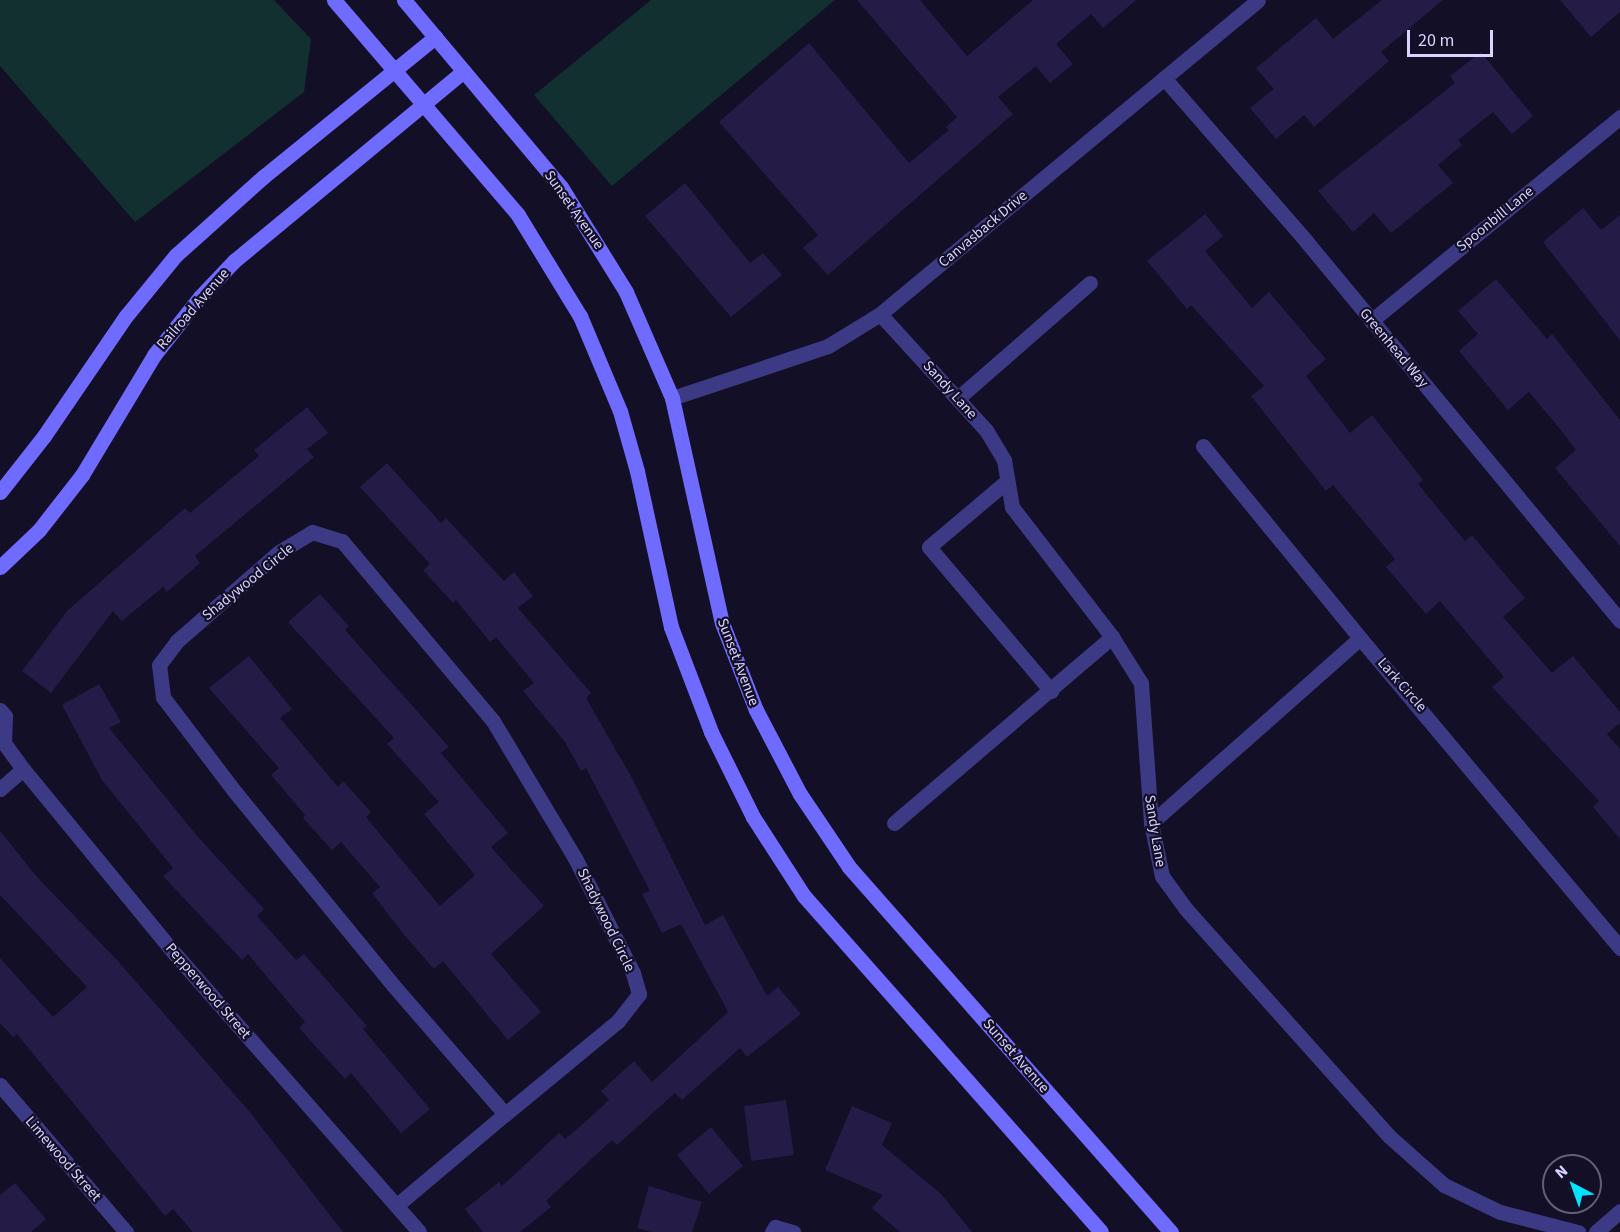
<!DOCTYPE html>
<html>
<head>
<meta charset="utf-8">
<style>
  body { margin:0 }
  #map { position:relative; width:1620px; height:1232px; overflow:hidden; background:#130f26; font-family:"Source Sans 3",sans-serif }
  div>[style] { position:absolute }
  .green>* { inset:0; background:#12302f }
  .building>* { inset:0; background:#241b47 }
  .lane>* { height:15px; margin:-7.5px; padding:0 7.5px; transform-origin:7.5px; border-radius:7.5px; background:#3d3a85 }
  .street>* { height:15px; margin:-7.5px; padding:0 7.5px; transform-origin:7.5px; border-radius:7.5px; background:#3d3a85 }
  .secondary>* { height:15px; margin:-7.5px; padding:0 7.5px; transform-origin:7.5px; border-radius:7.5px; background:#6f6bff }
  span { translate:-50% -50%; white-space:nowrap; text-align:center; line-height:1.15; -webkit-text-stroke:4.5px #130f26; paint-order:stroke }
  .street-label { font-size:15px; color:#d9d4ff }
  .north { position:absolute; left:1542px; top:1154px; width:60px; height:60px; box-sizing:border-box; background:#130f26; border:2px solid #625e7d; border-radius:50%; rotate:319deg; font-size:16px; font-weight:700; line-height:24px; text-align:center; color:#d9d4ff }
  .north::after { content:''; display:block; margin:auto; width:21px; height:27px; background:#00e5ff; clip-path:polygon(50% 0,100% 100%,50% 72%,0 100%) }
  .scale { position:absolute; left:1407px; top:30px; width:86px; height:27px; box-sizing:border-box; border:3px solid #d9d4ff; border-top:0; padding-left:8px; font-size:18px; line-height:21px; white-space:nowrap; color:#d9d4ff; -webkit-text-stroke:4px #130f26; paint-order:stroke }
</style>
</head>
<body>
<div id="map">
  <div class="green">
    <div style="clip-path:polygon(0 0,274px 0,311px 39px,304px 92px,135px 222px,0 66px)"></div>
    <div style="clip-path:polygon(651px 0,835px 0,612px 186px,534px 95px)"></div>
  </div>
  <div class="building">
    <div style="clip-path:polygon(857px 0,920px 0,967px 56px,1033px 0,1136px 0,1103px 28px,1091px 14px,1056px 44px,1073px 64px,1050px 83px,1036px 66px,998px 97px,1013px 114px,828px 275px,803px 248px,818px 235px,719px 122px,809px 43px,909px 163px,949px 130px,946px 127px,957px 117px)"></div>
    <div style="clip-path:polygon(1382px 0,1443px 0,1381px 52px,1389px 61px,1314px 127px,1304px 115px,1276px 139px,1250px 108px,1274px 89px,1256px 68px,1316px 18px,1333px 39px)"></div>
    <div style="clip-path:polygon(1560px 0,1620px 0,1620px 12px,1591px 37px)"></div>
    <div style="clip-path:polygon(1481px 52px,1533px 116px,1512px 134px,1493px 112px,1458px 140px,1462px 145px,1438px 165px,1453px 183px,1391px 233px,1374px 213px,1353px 232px,1318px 191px,1455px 83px,1450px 76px)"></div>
    <div style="clip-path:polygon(685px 183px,750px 263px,763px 253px,782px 275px,731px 317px,645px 216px)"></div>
    <div style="clip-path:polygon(1583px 208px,1601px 230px,1620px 215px,1620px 340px,1543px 242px)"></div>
    <div style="clip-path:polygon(1205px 214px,1223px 236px,1205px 251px,1252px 308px,1269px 292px,1326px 359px,1306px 376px,1350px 433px,1372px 415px,1423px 480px,1418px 484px,1465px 541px,1472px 535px,1525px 598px,1503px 617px,1552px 673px,1573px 656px,1620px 712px,1620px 723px,1607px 734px,1620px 749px,1620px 839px,1593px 807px,1599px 801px,1492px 687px,1504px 677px,1440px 601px,1426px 614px,1386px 567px,1395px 559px,1333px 485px,1326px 491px,1251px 396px,1264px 386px,1191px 305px,1187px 309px,1147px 261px)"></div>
    <div style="clip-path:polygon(1496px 279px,1547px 339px,1552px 334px,1620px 420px,1620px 546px,1555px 468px,1576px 450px,1560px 429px,1529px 392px,1508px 410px,1459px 351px,1478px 334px,1458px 311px)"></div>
    <div style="clip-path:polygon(307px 407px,328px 433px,307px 449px,314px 457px,195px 556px,200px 563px,167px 592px,163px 587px,122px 621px,113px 611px,51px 693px,22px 671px,67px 611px,185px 508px,190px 513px,259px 456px,254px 450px)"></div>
    <div style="clip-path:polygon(387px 463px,441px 523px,446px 518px,504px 581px,514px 572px,533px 596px,518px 608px,591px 693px,586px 698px,632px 778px,705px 925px,723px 915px,767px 996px,778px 987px,801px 1014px,747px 1057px,740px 1048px,682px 1100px,675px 1093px,617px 1145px,612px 1140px,546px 1201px,551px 1207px,520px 1232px,483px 1232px,465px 1209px,499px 1182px,502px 1186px,559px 1133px,565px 1139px,584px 1123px,609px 1100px,601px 1091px,634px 1061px,652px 1082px,728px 1012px,681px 924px,662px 933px,642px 894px,650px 891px,586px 768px,581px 771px,565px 742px,523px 691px,534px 683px,496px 637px,490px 642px,456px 600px,453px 603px,423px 570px,430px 564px,360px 487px)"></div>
    <div style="clip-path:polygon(320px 594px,349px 626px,345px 630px,449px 747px,441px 753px,508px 833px,491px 847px,544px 906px,491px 954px,541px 1012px,508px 1040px,443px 961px,434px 969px,405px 936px,372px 893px,380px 887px,341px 842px,332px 850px,303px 818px,305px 815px,271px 775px,279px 768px,209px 688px,249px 656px,292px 709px,280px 718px,338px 787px,343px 781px,371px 812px,366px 817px,440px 906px,475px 875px,424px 814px,439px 802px,387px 744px,394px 738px,288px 622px)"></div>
    <div style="clip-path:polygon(99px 684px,121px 722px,109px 728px,198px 837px,264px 909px,257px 916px,296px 960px,304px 954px,367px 1026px,363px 1029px,430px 1109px,401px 1133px,351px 1073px,345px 1079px,299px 1028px,305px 1022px,248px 954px,242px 960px,163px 876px,173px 868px,102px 780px,62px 705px)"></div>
    <div style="clip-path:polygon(0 831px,38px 878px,117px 960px,249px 1111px,343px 1232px,193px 1232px,173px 1209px,165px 1216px,17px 1034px,13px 1037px,0 1023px,0 958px,53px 1017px,87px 987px,0 895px)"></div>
    <div style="clip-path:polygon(786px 1100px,794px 1155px,751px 1161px,744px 1106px)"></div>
    <div style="clip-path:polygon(852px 1106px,892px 1123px,882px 1145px,941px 1194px,972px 1232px,900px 1232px,872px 1208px,883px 1195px,825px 1170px)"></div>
    <div style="clip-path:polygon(711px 1127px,743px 1166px,709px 1194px,677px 1155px)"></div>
    <div style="clip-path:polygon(15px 1183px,46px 1219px,31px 1232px,0 1232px,0 1195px)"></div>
    <div style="clip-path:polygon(649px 1186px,702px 1202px,692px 1232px,651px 1232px,637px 1228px)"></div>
  </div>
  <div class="lane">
    <div style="left:958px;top:398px;width:175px;rotate:-41.1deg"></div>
    <div style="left:1203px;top:446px;width:248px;rotate:50.7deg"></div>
    <div style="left:1007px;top:481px;width:102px;rotate:139.8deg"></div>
    <div style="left:929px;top:547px;width:189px;rotate:49.7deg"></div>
    <div style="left:894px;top:823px;width:287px;rotate:-40.5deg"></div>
  </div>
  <div class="street">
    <div style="left:1164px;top:78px;width:216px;rotate:48.9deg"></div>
    <div style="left:1306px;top:241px;width:493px;rotate:50.4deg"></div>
    <div style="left:880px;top:314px;width:157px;rotate:47.6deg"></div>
    <div style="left:986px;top:430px;width:35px;rotate:59deg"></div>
    <div style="left:1004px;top:460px;width:48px;rotate:80.3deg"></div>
    <div style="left:1012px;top:507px;width:164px;rotate:52.4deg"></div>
    <div style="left:1112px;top:637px;width:54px;rotate:57.8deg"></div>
    <div style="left:1141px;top:683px;width:140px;rotate:85.9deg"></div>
    <div style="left:1151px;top:823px;width:54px;rotate:78.3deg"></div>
    <div style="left:1162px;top:876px;width:39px;rotate:54deg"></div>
    <div style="left:1185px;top:908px;width:307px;rotate:48.2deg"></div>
    <div style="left:1390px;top:1137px;width:72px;rotate:41.6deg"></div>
    <div style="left:1444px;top:1185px;width:62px;rotate:25.7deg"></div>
    <div style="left:1500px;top:1212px;width:81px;rotate:14.4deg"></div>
    <div style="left:1371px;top:321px;width:322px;rotate:-39.3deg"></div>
    <div style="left:672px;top:398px;width:164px;rotate:-18.4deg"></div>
    <div style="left:828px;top:346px;width:61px;rotate:-31.6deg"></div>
    <div style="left:880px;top:314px;width:491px;rotate:-39.7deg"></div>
    <div style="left:0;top:710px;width:8px;rotate:50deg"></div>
    <div style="left:5px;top:716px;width:27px;rotate:92deg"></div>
    <div style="left:4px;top:743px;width:32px;rotate:54deg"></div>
    <div style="left:23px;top:769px;width:241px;rotate:50.6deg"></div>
    <div style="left:176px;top:955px;width:368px;rotate:48.7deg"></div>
    <div style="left:0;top:789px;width:30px;rotate:-41deg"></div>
    <div style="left:1151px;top:823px;width:279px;rotate:-41.5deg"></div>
    <div style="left:1360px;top:638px;width:405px;rotate:50deg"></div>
    <div style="left:0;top:1085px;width:194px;rotate:49.4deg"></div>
    <div style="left:397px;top:1205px;width:141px;rotate:-40.1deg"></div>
    <div style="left:505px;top:1114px;width:171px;rotate:-131deg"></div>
    <div style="left:393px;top:985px;width:249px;rotate:-129.3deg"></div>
    <div style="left:235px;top:792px;width:119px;rotate:-127.2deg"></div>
    <div style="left:163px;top:697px;width:32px;rotate:-97deg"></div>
    <div style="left:159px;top:665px;width:30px;rotate:-53deg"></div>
    <div style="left:177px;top:641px;width:135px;rotate:-41.1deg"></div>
    <div style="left:279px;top:552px;width:39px;rotate:-31deg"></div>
    <div style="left:312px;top:532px;width:31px;rotate:17deg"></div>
    <div style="left:342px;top:541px;width:235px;rotate:50deg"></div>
    <div style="left:493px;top:721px;width:160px;rotate:59.1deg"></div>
    <div style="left:575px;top:858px;width:129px;rotate:63.2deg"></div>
    <div style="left:633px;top:973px;width:22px;rotate:74deg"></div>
    <div style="left:639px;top:994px;width:34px;rotate:128deg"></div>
    <div style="left:618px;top:1021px;width:146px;rotate:140.5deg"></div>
    <div style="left:772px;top:1232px;width:6px;rotate:-59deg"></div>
    <div style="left:775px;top:1227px;width:19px;rotate:16deg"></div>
    <div style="left:1596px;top:1232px;width:32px;rotate:-41deg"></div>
  </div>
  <div class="secondary">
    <div style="left:334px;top:0;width:283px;rotate:49.4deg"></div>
    <div style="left:518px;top:215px;width:119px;rotate:58.5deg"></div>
    <div style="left:580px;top:316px;width:103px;rotate:67.2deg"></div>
    <div style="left:620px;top:411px;width:62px;rotate:74.2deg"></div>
    <div style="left:637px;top:471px;width:160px;rotate:77.7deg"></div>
    <div style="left:671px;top:627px;width:112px;rotate:69.1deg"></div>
    <div style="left:711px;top:732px;width:95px;rotate:63.7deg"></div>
    <div style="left:753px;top:817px;width:94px;rotate:57.2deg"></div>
    <div style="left:804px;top:896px;width:448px;rotate:48.5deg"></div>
    <div style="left:404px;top:0;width:244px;rotate:50deg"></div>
    <div style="left:561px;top:187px;width:123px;rotate:58.2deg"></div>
    <div style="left:626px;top:292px;width:116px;rotate:66.5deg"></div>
    <div style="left:672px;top:398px;width:230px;rotate:77.5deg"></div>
    <div style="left:722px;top:623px;width:93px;rotate:68.7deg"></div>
    <div style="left:756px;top:710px;width:95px;rotate:62.4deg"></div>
    <div style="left:800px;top:794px;width:88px;rotate:56.1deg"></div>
    <div style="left:849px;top:867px;width:487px;rotate:48.6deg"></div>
    <div style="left:0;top:492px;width:71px;rotate:-51.8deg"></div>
    <div style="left:44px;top:436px;width:145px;rotate:-55.7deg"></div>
    <div style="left:126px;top:316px;width:79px;rotate:-50.7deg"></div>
    <div style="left:176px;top:255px;width:117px;rotate:-41.9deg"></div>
    <div style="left:263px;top:177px;width:222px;rotate:-39.1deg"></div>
    <div style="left:0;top:567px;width:54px;rotate:-43.5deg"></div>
    <div style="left:39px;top:530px;width:70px;rotate:-52deg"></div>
    <div style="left:82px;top:475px;width:140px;rotate:-59deg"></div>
    <div style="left:154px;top:355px;width:74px;rotate:-51.6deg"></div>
    <div style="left:200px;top:297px;width:50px;rotate:-46.6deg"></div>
    <div style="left:234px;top:261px;width:298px;rotate:-39.6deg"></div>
  </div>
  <div class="street-label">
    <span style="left:574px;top:210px;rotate:55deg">Sunset Avenue</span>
    <span style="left:1495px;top:219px;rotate:-39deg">Spoonbill Lane</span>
    <span style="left:983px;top:229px;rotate:-40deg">Canvasback Drive</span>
    <span style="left:193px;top:309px;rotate:-49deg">Railroad Avenue</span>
    <span style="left:1394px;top:348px;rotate:50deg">Greenhead Way</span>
    <span style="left:950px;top:390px;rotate:48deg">Sandy Lane</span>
    <span style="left:248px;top:582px;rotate:-39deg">Shadywood Circle</span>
    <span style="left:738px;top:662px;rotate:69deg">Sunset Avenue</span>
    <span style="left:1402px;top:685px;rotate:49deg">Lark Circle</span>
    <span style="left:1155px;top:831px;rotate:81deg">Sandy Lane</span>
    <span style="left:606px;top:920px;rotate:64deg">Shadywood Circle</span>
    <span style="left:208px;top:991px;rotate:49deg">Pepperwood Street</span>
    <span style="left:1016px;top:1056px;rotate:49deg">Sunset Avenue</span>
    <span style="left:63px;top:1159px;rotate:49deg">Limewood Street</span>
  </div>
  <div class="north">N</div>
  <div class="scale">20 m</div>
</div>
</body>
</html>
